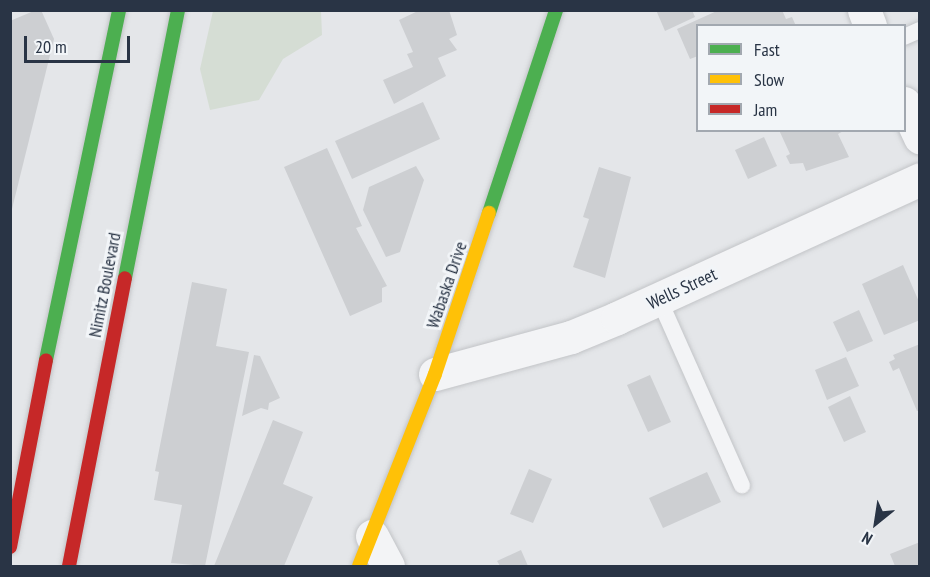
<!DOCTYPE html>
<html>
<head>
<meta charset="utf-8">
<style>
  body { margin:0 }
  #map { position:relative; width:930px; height:577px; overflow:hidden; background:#e4e6e9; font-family:"PT Sans Narrow",sans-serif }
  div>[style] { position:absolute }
  .green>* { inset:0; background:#d5ddd4 }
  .building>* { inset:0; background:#cdcfd2 }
  .roads { filter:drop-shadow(0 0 2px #c2c4c7) drop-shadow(0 0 2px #c2c4c7) }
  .lane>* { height:16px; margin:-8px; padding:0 8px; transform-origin:8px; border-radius:8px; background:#f3f4f6 }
  .street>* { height:33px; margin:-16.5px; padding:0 16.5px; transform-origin:16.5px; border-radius:16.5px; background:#f3f4f6 }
  .fast>* { height:14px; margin:-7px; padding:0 7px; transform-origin:7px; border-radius:7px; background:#4caf50 }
  .slow>* { height:14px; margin:-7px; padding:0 7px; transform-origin:7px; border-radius:7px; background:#ffc107 }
  .jam>* { height:14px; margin:-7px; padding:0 7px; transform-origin:7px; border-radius:7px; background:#c62828 }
  span { translate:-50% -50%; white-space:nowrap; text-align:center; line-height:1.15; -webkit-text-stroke:6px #f2f5f8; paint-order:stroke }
  .street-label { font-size:18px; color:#293445 }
  .frame { position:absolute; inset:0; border:12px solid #293445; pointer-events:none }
  .legend { position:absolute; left:696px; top:24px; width:210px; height:108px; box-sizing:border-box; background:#f2f5f8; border:2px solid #a2a8b0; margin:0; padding:8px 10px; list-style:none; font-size:18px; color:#293445 }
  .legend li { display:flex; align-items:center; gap:12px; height:30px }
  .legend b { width:30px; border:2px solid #a2a8b0 }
  .north { position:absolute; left:846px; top:493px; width:60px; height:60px; -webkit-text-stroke:4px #f2f5f8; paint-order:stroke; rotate:210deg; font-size:16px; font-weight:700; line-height:24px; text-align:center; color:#293445 }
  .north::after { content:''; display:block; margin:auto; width:21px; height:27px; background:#293445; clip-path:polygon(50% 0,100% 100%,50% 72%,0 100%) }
  .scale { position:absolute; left:24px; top:36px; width:106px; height:27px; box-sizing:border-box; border:3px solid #293445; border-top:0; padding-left:8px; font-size:18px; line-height:21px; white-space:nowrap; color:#293445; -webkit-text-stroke:4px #f2f5f8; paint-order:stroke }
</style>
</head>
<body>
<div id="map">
  <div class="green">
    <div style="clip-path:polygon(213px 11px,321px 11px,322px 35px,283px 59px,259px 100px,210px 110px,200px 69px)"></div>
  </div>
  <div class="building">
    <div style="clip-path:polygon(36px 10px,41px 10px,54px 39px,10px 217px,10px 21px)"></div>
    <div style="clip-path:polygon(420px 10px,449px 10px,457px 35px,449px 39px,457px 50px,438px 58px,446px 76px,394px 104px,383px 80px,413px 67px,407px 54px,413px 52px,399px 20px)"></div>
    <div style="clip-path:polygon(656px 10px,692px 10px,695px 17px,665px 31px)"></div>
    <div style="clip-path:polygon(719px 10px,782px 10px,786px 19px,792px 17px,796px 26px,698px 26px,698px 56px,690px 59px,677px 29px)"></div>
    <div style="clip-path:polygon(423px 102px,440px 139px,352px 179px,335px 141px)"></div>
    <div style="clip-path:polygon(779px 130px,845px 130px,838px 134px,849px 157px,806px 171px,803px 163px,790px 164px,786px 156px,790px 154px)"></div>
    <div style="clip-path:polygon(764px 137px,777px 166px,748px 179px,735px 150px)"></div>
    <div style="clip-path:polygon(327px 148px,362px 226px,356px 228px,387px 286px,382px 288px,382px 302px,350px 316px,284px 167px)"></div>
    <div style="clip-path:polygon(416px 166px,424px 180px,400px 252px,386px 257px,363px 210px,369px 187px)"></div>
    <div style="clip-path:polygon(599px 167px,631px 177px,605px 278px,573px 267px,589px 219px,583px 217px)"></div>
    <div style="clip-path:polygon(903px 265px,920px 304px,920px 320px,884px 335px,862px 284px)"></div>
    <div style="clip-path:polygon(192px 282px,227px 289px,216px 346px,249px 352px,205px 566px,171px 563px,182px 505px,154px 500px,159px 472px,155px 471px)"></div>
    <div style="clip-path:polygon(859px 310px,873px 341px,847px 352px,833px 322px)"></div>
    <div style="clip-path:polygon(920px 344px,920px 410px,917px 411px,899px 368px,893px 371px,889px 362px,895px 359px,893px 355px)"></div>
    <div style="clip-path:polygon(254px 355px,260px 356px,280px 398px,269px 403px,268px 410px,261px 408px,242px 416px)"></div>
    <div style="clip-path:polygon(846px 357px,859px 386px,827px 400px,815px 370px)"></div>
    <div style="clip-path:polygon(650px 375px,671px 422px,648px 432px,627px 385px)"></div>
    <div style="clip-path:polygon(850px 396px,866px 432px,844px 442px,828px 407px)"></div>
    <div style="clip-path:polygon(273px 420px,303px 432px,283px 484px,313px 497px,284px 566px,214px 566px)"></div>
    <div style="clip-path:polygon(529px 469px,552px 479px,533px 523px,510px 514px)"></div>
    <div style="clip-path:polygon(707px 472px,721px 502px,663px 528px,649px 498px)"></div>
    <div style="clip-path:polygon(920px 542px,920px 566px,895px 566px,890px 554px)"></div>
    <div style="clip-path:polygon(521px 550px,528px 566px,500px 566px,497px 561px)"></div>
  </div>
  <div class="roads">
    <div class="lane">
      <div style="left:904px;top:37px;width:17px;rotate:-24deg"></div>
      <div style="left:659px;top:299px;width:204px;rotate:66deg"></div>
    </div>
    <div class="street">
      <div style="left:864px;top:10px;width:17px;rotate:69deg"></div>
      <div style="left:904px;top:103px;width:38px;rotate:65deg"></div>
      <div style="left:435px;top:374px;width:141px;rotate:-15.2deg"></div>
      <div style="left:571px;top:337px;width:50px;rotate:-22.4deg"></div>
      <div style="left:617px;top:318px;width:333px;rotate:-24.6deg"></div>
      <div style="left:372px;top:536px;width:34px;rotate:62deg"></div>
    </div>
    <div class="fast">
      <div style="left:489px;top:213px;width:214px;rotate:-71.7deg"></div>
      <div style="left:125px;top:278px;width:273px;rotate:-78.8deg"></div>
      <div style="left:46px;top:360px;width:358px;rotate:-78.2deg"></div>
    </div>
    <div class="slow">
      <div style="left:359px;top:566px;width:206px;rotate:-68.4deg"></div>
      <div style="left:435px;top:374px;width:170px;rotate:-71.5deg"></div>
    </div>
    <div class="jam">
      <div style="left:10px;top:547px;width:190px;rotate:-79.1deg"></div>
      <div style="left:69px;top:566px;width:293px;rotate:-79deg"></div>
    </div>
  </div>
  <div class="street-label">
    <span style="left:105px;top:285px;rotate:-79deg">Nimitz Boulevard</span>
    <span style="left:447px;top:285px;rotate:-71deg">Wabaska Drive</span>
    <span style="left:682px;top:289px;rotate:-25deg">Wells Street</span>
  </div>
  <div class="frame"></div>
  <ul class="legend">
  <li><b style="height:8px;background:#4caf50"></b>Fast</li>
  <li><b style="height:8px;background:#ffc107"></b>Slow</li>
  <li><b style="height:8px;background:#c62828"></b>Jam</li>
  </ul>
  <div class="north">N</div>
  <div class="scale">20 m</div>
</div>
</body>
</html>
